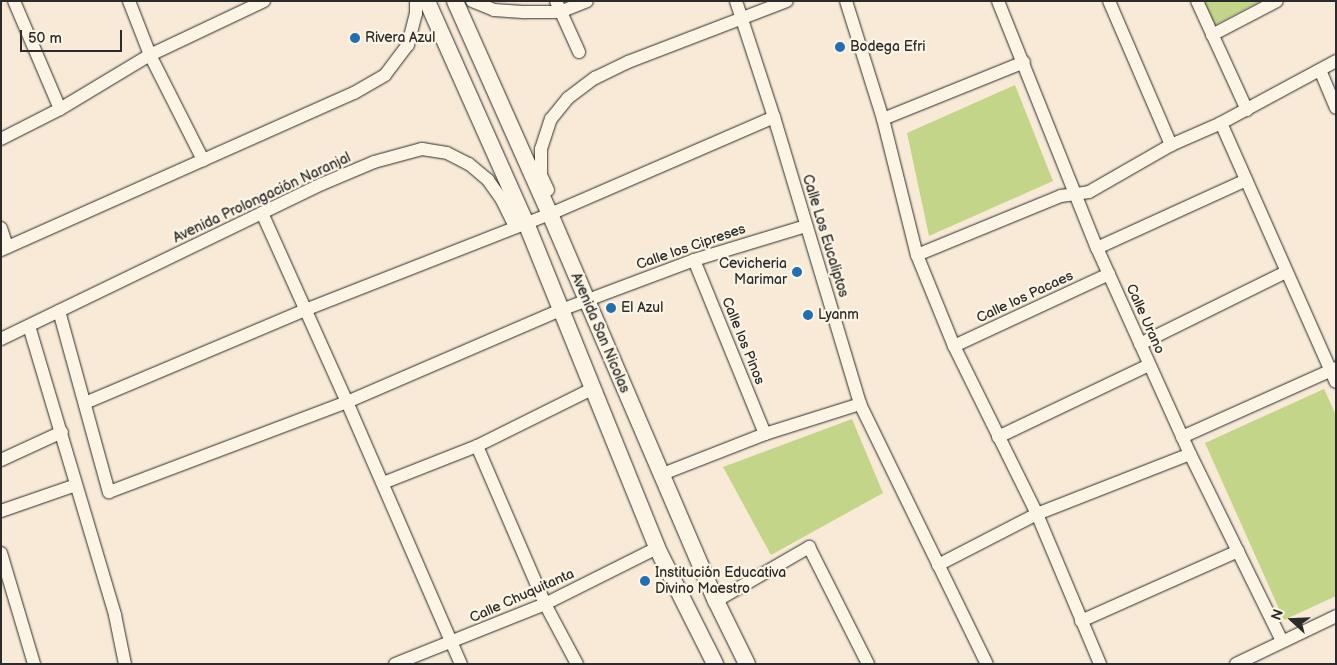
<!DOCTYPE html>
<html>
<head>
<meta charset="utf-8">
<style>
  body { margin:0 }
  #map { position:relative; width:1337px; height:665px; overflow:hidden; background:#f8ead6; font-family:"Balsamiq Sans",sans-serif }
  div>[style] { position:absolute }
  .green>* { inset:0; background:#c3d589 }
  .roads { filter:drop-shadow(0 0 1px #2b2b2b) drop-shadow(0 0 1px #2b2b2b) }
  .minor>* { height:12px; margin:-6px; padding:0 6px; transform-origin:6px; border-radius:6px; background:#fcf5e5 }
  .tertiary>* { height:16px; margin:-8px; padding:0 8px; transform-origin:8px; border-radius:8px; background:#fcf5e5 }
  .dots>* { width:14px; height:14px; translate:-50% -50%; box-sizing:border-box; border:2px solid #fcf5e5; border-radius:50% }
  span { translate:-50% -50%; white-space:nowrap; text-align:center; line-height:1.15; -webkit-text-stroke:4.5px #fcf5e5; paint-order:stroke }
  .poi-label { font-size:14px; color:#2b2b2b }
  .left { translate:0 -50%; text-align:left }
  .right { translate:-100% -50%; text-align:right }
  .street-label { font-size:14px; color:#2b2b2b }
  .frame { position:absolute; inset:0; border:2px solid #2b2b2b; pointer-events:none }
  .north { position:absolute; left:1267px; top:595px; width:50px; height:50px; -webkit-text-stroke:4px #fcf5e5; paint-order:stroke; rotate:290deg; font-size:14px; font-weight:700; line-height:20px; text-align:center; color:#2b2b2b }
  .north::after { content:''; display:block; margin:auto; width:18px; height:22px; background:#2b2b2b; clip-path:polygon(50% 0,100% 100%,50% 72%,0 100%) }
  .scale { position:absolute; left:20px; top:30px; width:102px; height:22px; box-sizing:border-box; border:2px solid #2b2b2b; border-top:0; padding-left:6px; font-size:15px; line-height:18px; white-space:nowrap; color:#2b2b2b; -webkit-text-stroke:4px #fcf5e5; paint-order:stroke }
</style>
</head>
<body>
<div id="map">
  <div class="green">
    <div style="clip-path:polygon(1204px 1px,1261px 1px,1215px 25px)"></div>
    <div style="clip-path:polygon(1015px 85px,1053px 181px,929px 236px,907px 133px)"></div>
    <div style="clip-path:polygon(1324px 389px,1336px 415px,1336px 596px,1284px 620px,1205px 443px)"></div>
    <div style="clip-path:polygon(852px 419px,883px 493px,771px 555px,723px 467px)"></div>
  </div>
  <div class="roads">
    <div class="minor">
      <div style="left:14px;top:1px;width:117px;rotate:66.9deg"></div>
      <div style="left:129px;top:1px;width:58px;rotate:68.7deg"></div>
      <div style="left:150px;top:55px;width:118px;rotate:63.2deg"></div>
      <div style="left:472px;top:1px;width:24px;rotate:22deg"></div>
      <div style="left:494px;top:10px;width:32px;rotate:4deg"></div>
      <div style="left:526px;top:12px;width:34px"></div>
      <div style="left:560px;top:12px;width:29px;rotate:-22deg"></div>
      <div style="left:556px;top:1px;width:56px;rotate:65.7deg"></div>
      <div style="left:736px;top:1px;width:122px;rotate:71.9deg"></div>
      <div style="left:774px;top:117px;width:300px;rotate:73.3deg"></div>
      <div style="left:860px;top:404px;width:289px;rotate:64deg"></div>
      <div style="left:846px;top:1px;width:124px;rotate:72.6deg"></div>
      <div style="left:883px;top:119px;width:140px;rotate:76deg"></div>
      <div style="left:917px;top:255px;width:98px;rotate:67.9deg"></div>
      <div style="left:954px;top:346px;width:187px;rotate:63.7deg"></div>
      <div style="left:1037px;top:514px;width:163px;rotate:67.2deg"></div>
      <div style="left:998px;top:1px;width:266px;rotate:68.2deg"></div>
      <div style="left:1097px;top:248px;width:226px;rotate:65.7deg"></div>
      <div style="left:1190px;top:454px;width:208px;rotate:63.8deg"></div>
      <div style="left:1109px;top:1px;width:157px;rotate:66.7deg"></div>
      <div style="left:1197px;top:1px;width:120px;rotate:65.4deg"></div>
      <div style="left:1212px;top:35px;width:73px;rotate:-27.6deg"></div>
      <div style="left:1320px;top:70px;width:41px;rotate:67.2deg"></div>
      <div style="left:883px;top:119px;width:152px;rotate:-22deg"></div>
      <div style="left:1221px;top:123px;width:283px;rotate:66.1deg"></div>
      <div style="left:1px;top:139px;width:66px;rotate:-27deg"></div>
      <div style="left:60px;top:109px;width:105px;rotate:-31deg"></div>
      <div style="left:150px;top:55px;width:126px;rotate:-25.3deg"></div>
      <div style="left:548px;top:190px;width:17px;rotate:-115deg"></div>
      <div style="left:541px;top:175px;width:26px;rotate:-90deg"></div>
      <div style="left:541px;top:149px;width:32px;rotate:-72deg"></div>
      <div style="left:551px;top:119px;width:27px;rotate:-51deg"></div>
      <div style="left:568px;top:98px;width:34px;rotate:-37deg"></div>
      <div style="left:595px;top:78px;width:37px;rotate:-26deg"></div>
      <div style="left:628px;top:62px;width:170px;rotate:-21deg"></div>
      <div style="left:262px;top:213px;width:207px;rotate:65.8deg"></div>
      <div style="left:347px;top:402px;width:286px;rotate:66.5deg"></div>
      <div style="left:1px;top:228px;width:20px;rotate:72deg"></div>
      <div style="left:1097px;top:248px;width:164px;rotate:-24.5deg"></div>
      <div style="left:1px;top:250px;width:386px;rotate:-24deg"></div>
      <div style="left:354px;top:93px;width:36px;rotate:-30deg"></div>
      <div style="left:385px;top:75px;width:38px;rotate:-53deg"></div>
      <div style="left:408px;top:45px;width:32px;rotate:-76deg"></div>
      <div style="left:416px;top:14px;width:13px;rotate:-90deg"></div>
      <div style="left:917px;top:255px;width:156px;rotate:-22.3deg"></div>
      <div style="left:1061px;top:196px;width:28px;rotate:-8deg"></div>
      <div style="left:1089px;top:192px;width:95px;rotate:-29.8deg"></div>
      <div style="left:1171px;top:145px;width:55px;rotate:-23.7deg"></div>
      <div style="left:1221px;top:123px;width:131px;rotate:-28.3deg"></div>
      <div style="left:694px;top:260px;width:188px;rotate:67.8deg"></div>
      <div style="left:59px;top:311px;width:188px;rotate:74.6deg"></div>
      <div style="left:109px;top:492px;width:254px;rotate:-20.7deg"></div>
      <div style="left:347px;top:402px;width:233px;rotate:-23.3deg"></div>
      <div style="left:561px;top:310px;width:142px;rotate:-20.6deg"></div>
      <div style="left:694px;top:260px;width:117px;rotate:-16.9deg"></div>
      <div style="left:29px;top:326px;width:302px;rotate:73.4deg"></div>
      <div style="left:115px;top:615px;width:50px;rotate:78.5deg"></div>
      <div style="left:1px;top:339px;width:356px;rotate:-25.8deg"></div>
      <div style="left:322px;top:184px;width:56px;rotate:-22.9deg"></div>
      <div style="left:374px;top:162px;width:50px;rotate:-15.2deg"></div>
      <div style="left:422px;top:149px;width:25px;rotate:9deg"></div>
      <div style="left:447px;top:153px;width:25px;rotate:27deg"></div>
      <div style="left:469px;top:164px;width:25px;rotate:40deg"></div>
      <div style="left:488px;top:180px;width:24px;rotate:55deg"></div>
      <div style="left:502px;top:200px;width:30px;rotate:64deg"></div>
      <div style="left:1140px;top:344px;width:163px;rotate:-26.3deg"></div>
      <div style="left:954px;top:346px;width:171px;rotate:-24.9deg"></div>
      <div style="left:85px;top:403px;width:239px;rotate:-22.9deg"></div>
      <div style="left:305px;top:310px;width:263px;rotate:-21.4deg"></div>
      <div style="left:550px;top:214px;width:244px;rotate:-23.4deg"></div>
      <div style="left:998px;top:437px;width:167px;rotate:-25.5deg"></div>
      <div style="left:1182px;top:437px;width:169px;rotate:-24.1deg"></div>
      <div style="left:477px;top:446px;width:172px;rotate:66.7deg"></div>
      <div style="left:545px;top:604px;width:68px;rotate:61.9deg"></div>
      <div style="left:1px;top:460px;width:67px;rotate:-24.7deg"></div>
      <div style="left:660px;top:475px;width:113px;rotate:-21.3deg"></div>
      <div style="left:765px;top:434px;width:100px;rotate:-17.5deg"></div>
      <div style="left:383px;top:483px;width:101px;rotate:-21.5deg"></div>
      <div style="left:477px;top:446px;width:128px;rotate:-26.4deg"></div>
      <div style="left:1px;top:511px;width:79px;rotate:-19.1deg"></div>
      <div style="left:1px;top:553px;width:116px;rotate:73.4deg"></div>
      <div style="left:938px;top:565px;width:111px;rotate:-27.3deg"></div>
      <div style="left:1037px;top:514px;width:164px;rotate:-21.4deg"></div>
      <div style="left:716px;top:601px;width:108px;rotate:-30.1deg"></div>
      <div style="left:809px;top:547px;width:131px;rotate:63.2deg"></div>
      <div style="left:1081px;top:621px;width:172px;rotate:-24deg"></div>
      <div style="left:395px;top:664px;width:162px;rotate:-21.8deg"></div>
      <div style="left:545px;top:604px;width:125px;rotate:-26.6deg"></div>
      <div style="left:1236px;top:664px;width:111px;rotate:-25.6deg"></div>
    </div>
    <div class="tertiary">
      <div style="left:427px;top:1px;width:243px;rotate:66deg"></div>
      <div style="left:526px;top:223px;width:350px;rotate:68deg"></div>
      <div style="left:657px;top:548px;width:130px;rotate:63.4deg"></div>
      <div style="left:455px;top:1px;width:233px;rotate:66deg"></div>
      <div style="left:550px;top:214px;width:421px;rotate:66.8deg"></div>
      <div style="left:716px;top:601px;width:70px;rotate:63.8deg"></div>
    </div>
  </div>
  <div class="dots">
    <div style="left:355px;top:38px;background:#1f6fb2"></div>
    <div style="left:840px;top:47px;background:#1f6fb2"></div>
    <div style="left:797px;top:272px;background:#1f6fb2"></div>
    <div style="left:611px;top:308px;background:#1f6fb2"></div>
    <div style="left:808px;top:315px;background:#1f6fb2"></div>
    <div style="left:645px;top:581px;background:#1f6fb2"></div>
  </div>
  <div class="poi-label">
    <span class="left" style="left:365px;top:38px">Rivera Azul</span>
    <span class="left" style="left:850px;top:47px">Bodega Efri</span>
    <span class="right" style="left:787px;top:272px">Cevicheria<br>Marimar</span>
    <span class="left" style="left:621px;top:308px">El Azul</span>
    <span class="left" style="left:818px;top:315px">Lyanm</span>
    <span class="left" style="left:655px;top:581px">Institución Educativa<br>Divino Maestro</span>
  </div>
  <div class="street-label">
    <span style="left:262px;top:198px;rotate:-25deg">Avenida Prolongación Naranjal</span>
    <span style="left:825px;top:236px;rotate:73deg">Calle Los Eucaliptos</span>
    <span style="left:691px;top:247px;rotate:-19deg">Calle los Cipreses</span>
    <span style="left:1025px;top:297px;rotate:-25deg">Calle los Pacaes</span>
    <span style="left:1145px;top:319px;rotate:66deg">Calle Urano</span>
    <span style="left:600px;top:333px;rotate:67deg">Avenida San Nicolas</span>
    <span style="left:743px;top:341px;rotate:68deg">Calle los Pinos</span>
    <span style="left:522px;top:596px;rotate:-24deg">Calle Chuquitanta</span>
  </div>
  <div class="frame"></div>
  <div class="north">N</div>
  <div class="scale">50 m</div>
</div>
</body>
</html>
